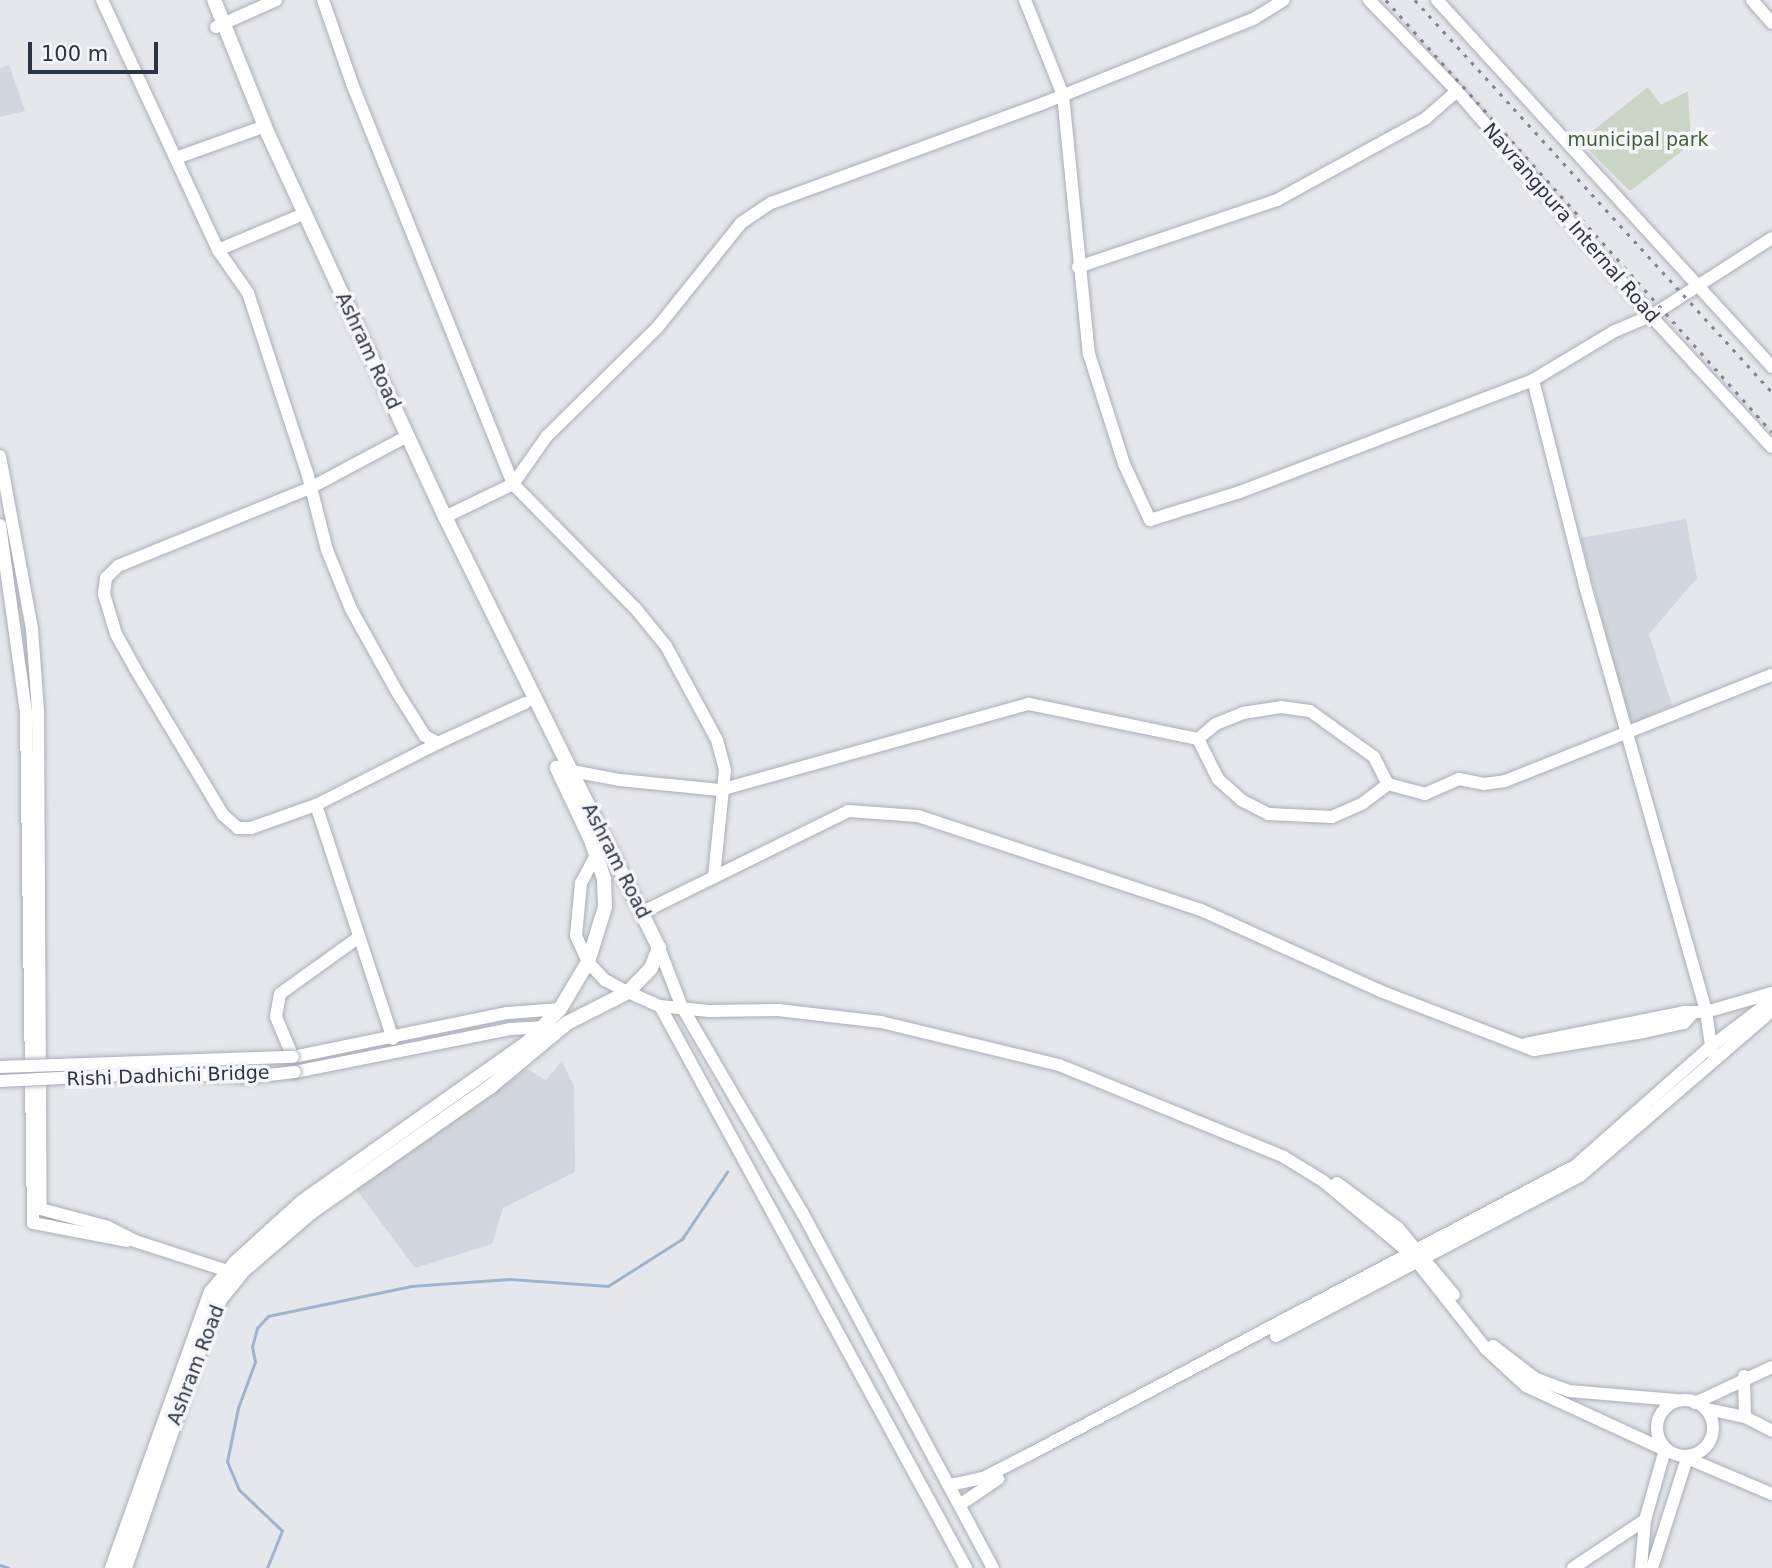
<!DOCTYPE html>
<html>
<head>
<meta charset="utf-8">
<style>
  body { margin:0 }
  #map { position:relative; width:1772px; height:1568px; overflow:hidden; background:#e4e7ec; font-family:"DejaVu Sans",sans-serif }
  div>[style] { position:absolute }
  .built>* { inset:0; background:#d2d6de }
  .green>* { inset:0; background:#c9d6c5 }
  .stream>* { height:2.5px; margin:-1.25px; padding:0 1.25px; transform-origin:1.25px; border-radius:1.25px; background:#9fb4cc }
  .roads { filter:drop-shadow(0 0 2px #a9aeb7) drop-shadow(0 0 2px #a9aeb7) }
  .secondary>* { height:12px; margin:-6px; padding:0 6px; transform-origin:6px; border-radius:6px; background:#fff }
  .secondary>.ring { margin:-6px; padding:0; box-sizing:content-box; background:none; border:12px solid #fff; border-radius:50% }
  .primary>* { height:14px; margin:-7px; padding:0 7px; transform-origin:7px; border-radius:7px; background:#fff }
  .rail>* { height:2.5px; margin-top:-1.25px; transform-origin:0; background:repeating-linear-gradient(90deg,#7d8696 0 3.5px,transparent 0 10.5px) }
  .bridges { filter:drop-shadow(0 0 2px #a9aeb7) drop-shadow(0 0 2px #a9aeb7) }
  .secondary-bridge>* { height:12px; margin:-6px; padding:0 6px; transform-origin:6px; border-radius:6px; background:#fff }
  span { translate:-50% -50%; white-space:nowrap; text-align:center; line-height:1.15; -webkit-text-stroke:7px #f4f6f9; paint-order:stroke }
  .park-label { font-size:19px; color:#3f6138 }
  .street-label { font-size:19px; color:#2b3445 }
  .scale { position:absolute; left:28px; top:42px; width:130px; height:32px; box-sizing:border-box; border:4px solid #2b3445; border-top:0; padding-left:9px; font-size:21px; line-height:24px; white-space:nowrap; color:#2b3445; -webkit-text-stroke:5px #f4f6f9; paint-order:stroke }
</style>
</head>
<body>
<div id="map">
  <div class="built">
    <div style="clip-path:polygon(9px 65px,25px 111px,0 117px,0 68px)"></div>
    <div style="clip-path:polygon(1686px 519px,1697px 578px,1649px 634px,1672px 705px,1630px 725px,1581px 538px)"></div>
    <div style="clip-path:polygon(562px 1061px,574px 1086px,575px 1172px,503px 1208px,492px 1244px,415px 1268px,356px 1189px,527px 1069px,546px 1080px)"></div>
  </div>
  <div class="green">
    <div style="clip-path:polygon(1648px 87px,1661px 105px,1688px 91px,1691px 144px,1630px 191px,1580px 141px)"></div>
  </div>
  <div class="stream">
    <div style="left:0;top:1565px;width:9px;rotate:18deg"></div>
    <div style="left:267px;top:1568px;width:40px;rotate:-68deg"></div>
    <div style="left:282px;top:1531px;width:59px;rotate:-136.4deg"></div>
    <div style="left:239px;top:1490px;width:30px;rotate:-113deg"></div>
    <div style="left:227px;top:1462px;width:55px;rotate:-78.5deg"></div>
    <div style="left:238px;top:1408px;width:49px;rotate:-69.7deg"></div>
    <div style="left:255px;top:1362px;width:15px;rotate:-101deg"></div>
    <div style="left:252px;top:1347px;width:20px;rotate:-75deg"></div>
    <div style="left:257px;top:1328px;width:16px;rotate:-47deg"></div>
    <div style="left:268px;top:1316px;width:146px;rotate:-11.8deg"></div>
    <div style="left:411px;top:1286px;width:99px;rotate:-4deg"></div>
    <div style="left:510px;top:1279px;width:98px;rotate:4.1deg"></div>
    <div style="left:608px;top:1286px;width:88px;rotate:-32.4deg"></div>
    <div style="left:682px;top:1239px;width:81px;rotate:-56.1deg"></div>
  </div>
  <div class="roads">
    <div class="secondary">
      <div style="left:102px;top:0;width:276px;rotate:65.1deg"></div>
      <div style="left:218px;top:250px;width:52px;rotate:55.1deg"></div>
      <div style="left:248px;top:293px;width:188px;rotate:71.8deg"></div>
      <div style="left:307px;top:472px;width:81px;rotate:75.6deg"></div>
      <div style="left:327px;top:550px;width:64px;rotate:67.9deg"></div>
      <div style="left:351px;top:609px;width:93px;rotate:60.9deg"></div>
      <div style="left:396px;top:690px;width:54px;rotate:57.8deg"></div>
      <div style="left:425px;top:736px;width:15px;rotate:28deg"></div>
      <div style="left:438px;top:743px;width:96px;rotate:-24.7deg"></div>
      <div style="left:323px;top:0;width:91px;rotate:70.8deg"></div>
      <div style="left:353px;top:86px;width:429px;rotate:68.1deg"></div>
      <div style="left:513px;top:484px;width:175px;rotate:45.5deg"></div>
      <div style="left:636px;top:609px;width:48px;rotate:51deg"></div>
      <div style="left:666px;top:646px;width:107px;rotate:61.5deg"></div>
      <div style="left:717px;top:740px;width:31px;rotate:75deg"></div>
      <div style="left:725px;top:770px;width:108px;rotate:95.9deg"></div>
      <div style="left:1025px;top:0;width:102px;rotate:68.2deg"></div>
      <div style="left:1063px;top:95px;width:260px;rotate:84.3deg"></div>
      <div style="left:1089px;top:354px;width:115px;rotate:72.3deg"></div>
      <div style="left:1124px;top:464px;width:62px;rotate:65.1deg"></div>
      <div style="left:1150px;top:520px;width:94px;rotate:-17.3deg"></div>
      <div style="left:1240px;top:492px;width:314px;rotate:-20.9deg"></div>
      <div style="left:1533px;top:380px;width:96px;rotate:-30.9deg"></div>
      <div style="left:1615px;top:331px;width:39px;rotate:-23deg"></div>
      <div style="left:1651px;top:316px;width:144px;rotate:-32.8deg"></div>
      <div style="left:1369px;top:0;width:127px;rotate:46deg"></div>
      <div style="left:1457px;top:91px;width:297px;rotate:49.2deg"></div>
      <div style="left:1651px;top:316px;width:178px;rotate:47.3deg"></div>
      <div style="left:1437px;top:0;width:497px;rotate:47.6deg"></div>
      <div style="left:1752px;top:0;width:30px;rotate:49deg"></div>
      <div style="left:216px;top:27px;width:66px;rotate:-24.2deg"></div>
      <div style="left:176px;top:158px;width:86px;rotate:-19.7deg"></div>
      <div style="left:218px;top:250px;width:85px;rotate:-22.9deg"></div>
      <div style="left:1078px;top:267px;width:210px;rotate:-18.6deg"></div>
      <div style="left:1277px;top:200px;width:169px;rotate:-28.7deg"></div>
      <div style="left:1425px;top:119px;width:43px;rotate:-41.2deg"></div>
      <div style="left:1533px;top:380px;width:212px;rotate:75.8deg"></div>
      <div style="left:1585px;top:586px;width:443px;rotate:74.1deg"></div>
      <div style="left:1706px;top:1012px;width:40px;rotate:81.5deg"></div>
      <div style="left:400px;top:440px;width:102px;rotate:151.9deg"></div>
      <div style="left:310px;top:488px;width:207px;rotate:157.9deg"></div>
      <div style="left:118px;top:566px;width:17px;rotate:135deg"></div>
      <div style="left:106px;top:578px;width:16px;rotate:97deg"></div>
      <div style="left:104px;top:594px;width:42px;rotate:73.3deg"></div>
      <div style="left:116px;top:634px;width:41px;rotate:60.9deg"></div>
      <div style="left:136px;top:670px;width:169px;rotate:59deg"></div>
      <div style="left:223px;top:815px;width:20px;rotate:41deg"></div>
      <div style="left:238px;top:828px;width:13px"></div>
      <div style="left:251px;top:828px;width:69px;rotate:-19.5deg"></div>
      <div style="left:316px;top:805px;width:137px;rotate:-26.9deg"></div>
      <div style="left:0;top:456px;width:176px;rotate:79.5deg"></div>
      <div style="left:32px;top:629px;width:82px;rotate:85.8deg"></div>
      <div style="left:38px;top:711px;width:498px;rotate:89.7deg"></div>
      <div style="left:41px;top:1209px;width:69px;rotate:15deg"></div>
      <div style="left:108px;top:1227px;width:30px;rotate:27deg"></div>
      <div style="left:135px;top:1241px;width:98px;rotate:17.9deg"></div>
      <div style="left:445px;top:517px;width:76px;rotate:-25.9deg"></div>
      <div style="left:513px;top:484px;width:59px;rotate:-54.7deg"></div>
      <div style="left:547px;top:436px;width:154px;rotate:-44.5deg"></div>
      <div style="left:657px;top:328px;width:134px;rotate:-51.3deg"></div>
      <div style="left:741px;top:223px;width:36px;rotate:-34deg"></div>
      <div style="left:771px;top:203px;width:291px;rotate:-20.1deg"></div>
      <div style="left:1044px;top:103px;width:227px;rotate:-21.9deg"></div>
      <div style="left:1255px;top:18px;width:34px;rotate:-32deg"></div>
      <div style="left:0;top:525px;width:190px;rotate:82.1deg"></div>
      <div style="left:26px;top:713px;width:510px;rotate:89.21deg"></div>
      <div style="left:33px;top:1223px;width:96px;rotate:10.8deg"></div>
      <div style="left:1198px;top:739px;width:45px;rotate:63.4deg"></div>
      <div style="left:1218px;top:779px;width:31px;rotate:42deg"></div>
      <div style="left:1241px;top:800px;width:30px;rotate:27deg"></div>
      <div style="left:1268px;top:814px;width:64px;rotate:2.7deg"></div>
      <div style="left:1332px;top:817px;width:34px;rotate:-24deg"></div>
      <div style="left:1363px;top:803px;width:31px;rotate:-37deg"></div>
      <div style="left:567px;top:770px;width:54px;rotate:10.7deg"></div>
      <div style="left:620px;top:780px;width:100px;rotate:5.7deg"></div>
      <div style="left:720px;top:790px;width:321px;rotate:-15.6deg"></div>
      <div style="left:1029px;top:704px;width:173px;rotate:11.7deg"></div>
      <div style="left:1198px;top:739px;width:23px;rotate:-40deg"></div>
      <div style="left:1216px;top:724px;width:29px;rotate:-22deg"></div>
      <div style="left:1243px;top:713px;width:38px;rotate:-9deg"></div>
      <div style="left:1281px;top:707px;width:29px;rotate:8deg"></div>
      <div style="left:1310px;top:711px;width:79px;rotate:35.7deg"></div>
      <div style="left:1374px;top:757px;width:30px;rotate:63deg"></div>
      <div style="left:1388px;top:784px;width:38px;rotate:15deg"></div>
      <div style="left:1425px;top:794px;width:37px;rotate:-24deg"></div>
      <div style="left:1459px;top:779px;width:25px;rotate:11deg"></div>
      <div style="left:1484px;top:784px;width:21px;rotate:-8deg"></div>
      <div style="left:1505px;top:781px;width:287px;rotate:-21.7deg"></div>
      <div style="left:316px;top:805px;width:246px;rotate:71.8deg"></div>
      <div style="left:596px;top:855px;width:32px;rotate:118deg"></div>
      <div style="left:581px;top:883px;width:53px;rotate:95.4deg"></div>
      <div style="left:576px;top:936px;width:29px;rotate:65deg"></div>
      <div style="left:588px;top:962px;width:25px;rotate:47deg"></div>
      <div style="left:605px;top:980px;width:26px;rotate:28deg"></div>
      <div style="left:628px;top:992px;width:35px;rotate:24deg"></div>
      <div style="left:660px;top:1006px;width:49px;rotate:5.8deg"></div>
      <div style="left:709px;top:1011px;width:69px;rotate:-0.8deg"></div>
      <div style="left:778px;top:1010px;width:104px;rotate:6.6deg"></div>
      <div style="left:881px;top:1022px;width:183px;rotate:13.6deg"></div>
      <div style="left:1059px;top:1065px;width:243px;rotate:22.2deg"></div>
      <div style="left:1284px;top:1157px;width:46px;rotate:31.6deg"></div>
      <div style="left:1323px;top:1181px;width:114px;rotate:39.7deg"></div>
      <div style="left:1411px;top:1254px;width:121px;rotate:51.7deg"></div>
      <div style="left:1486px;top:1349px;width:54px;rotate:42.8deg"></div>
      <div style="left:1526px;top:1386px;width:153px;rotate:24.7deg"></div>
      <div style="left:1665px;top:1450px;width:73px;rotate:105.9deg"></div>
      <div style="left:1645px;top:1520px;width:48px;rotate:94.8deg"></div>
      <div style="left:641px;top:913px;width:231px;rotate:-26.2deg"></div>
      <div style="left:848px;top:811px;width:70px;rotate:4.1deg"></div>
      <div style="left:918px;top:816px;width:298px;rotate:18.4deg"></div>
      <div style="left:1201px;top:910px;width:196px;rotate:24.3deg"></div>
      <div style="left:1380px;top:991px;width:165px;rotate:21deg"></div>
      <div style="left:1534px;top:1050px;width:111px;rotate:-9.3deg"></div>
      <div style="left:1644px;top:1032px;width:41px;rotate:-12.7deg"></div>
      <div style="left:1684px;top:1023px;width:12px;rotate:-48deg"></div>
      <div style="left:359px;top:937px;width:97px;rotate:144.2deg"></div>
      <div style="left:280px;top:994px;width:23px;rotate:100deg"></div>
      <div style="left:276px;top:1017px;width:43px;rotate:67deg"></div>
      <div style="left:293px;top:1057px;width:219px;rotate:-11.6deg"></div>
      <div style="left:508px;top:1013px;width:52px;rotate:-4.4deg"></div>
      <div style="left:659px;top:948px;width:63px;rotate:68.7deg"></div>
      <div style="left:682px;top:1007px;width:238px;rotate:59.7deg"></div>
      <div style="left:802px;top:1212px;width:404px;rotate:61.8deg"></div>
      <div style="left:660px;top:1006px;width:640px;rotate:61.43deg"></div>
      <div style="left:1526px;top:1044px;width:161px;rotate:-11.4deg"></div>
      <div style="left:1684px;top:1012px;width:22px"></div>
      <div style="left:1706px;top:1012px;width:69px;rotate:-16.1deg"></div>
      <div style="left:295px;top:1072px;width:219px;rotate:-11.3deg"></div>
      <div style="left:510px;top:1029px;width:36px;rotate:-3deg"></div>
      <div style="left:1337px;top:1183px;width:76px;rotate:36.4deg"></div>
      <div style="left:1398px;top:1228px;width:87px;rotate:50.1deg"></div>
      <div style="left:1276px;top:1336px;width:345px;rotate:-27.8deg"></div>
      <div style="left:1581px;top:1175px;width:252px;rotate:-40.7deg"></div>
      <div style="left:1493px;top:1346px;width:54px;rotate:37.5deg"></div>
      <div style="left:1536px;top:1379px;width:35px;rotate:20deg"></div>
      <div style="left:1569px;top:1391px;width:107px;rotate:4.8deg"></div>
      <div style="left:1744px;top:1376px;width:41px;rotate:88.6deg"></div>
      <div class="ring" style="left:1657px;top:1400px;width:44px;height:44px"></div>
      <div style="left:1695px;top:1403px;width:85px;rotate:-25.1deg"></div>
      <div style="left:1707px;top:1409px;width:39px;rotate:12deg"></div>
      <div style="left:1745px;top:1417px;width:30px;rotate:27deg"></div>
      <div style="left:950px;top:1485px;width:34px;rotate:-12deg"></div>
      <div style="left:983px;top:1478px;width:57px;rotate:-27deg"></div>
      <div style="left:1034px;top:1452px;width:612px;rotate:-27.86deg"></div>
      <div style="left:1575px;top:1166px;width:179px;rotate:-41.4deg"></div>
      <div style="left:1709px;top:1048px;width:79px;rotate:-37.3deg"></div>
      <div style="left:961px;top:1504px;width:45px;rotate:-34deg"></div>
      <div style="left:1573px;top:1568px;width:87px;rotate:-33.7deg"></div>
      <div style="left:1652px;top:1568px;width:115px;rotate:-72.3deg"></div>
      <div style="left:1687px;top:1458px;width:92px;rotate:23deg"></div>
    </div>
    <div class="primary">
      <div style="left:112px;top:1568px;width:293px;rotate:-70.3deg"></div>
      <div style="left:211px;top:1292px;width:39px;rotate:-50deg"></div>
      <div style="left:236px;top:1262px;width:89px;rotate:-42.3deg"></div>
      <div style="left:302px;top:1202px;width:277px;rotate:-35.3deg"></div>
      <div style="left:528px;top:1042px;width:46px;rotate:-45.9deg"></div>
      <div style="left:560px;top:1009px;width:55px;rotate:-59.2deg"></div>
      <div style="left:588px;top:962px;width:58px;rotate:-72.8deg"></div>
      <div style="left:605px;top:907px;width:28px;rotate:-92deg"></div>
      <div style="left:604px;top:879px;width:41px;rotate:-108.4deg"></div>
      <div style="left:591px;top:840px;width:80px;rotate:-115.3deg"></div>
      <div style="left:125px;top:1568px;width:253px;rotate:-71.1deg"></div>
      <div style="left:207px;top:1329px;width:34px;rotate:-66deg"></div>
      <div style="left:221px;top:1298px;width:36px;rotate:-51deg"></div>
      <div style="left:244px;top:1270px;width:87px;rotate:-40.8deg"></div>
      <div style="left:310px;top:1213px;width:220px;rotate:-35deg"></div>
      <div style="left:490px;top:1087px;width:100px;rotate:-39.7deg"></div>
      <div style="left:567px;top:1023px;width:68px;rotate:-26.9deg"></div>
      <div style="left:628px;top:992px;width:33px;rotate:-46deg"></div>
      <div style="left:651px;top:968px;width:22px;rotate:-68deg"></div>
      <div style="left:659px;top:948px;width:481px;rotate:-116.4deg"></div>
      <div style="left:445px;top:517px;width:422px;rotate:-114.8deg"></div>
      <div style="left:268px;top:134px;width:144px;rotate:-111.9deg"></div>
    </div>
  </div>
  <div class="rail">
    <div style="left:1386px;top:0;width:579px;rotate:48.22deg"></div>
    <div style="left:1415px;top:0;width:530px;rotate:47.68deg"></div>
  </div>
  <div class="bridges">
    <div class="secondary-bridge">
      <div style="left:0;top:1067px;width:293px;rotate:-2deg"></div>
      <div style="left:0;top:1081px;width:160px;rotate:-2.9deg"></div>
      <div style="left:160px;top:1073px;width:91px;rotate:2.5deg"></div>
      <div style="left:251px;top:1077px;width:44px;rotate:-6.5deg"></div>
    </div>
  </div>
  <div class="park-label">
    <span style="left:1638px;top:140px">municipal park</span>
  </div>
  <div class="street-label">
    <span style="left:1571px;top:223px;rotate:49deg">Navrangpura Internal Road</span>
    <span style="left:368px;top:351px;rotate:65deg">Ashram Road</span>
    <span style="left:616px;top:861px;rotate:63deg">Ashram Road</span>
    <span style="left:168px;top:1076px;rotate:-2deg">Rishi Dadhichi Bridge</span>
    <span style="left:196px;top:1365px;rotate:-69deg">Ashram Road</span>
  </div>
  <div class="scale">100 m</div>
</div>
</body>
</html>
